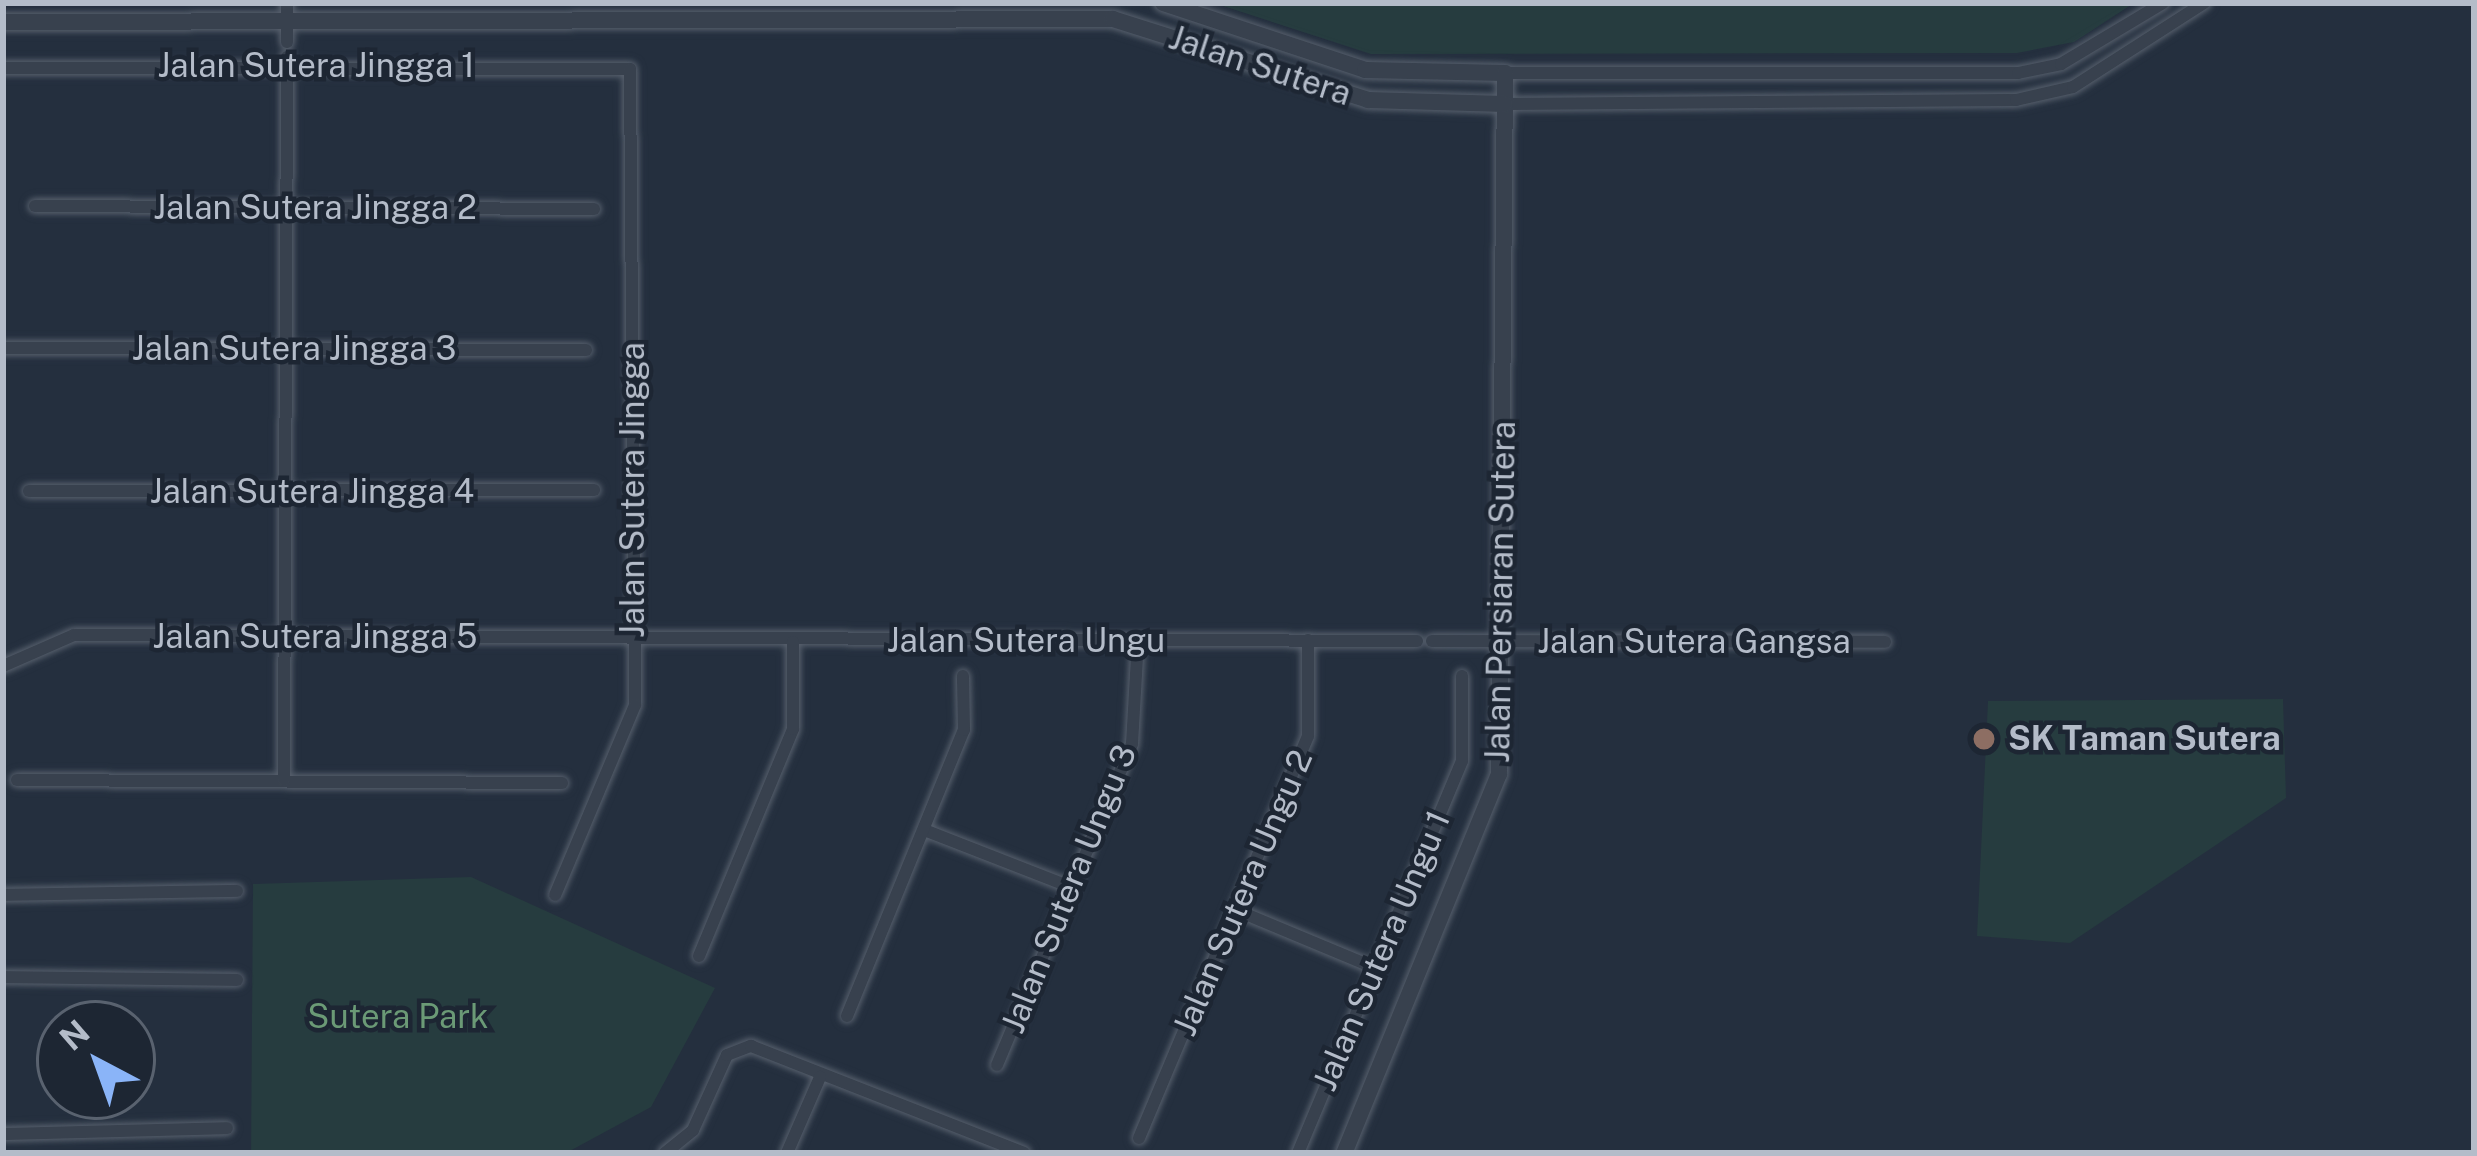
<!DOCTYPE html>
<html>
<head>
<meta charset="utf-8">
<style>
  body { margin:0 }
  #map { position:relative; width:2477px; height:1156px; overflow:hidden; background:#242f3e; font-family:"Public Sans",sans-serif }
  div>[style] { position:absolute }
  .green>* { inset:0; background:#263c3f }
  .roads { filter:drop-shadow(0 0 3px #565f6c) drop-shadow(0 0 3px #565f6c) }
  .minor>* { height:12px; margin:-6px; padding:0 6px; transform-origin:6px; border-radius:6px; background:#38414e }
  .tertiary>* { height:16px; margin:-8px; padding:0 8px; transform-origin:8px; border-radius:8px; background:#38414e }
  .dots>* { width:33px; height:33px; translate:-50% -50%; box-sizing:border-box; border:6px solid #1d2633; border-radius:50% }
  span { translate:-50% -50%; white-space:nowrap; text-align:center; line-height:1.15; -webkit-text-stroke:9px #1d2633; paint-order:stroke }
  .street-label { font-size:33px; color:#b4bcc9 }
  .poi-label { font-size:33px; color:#b4bcc9; font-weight:700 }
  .left { translate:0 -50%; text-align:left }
  .park-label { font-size:33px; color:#6b9a76 }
  .frame { position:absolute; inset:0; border:6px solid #b4bcc9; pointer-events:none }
  .north { position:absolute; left:36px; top:1000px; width:120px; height:120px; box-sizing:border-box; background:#1d2633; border:3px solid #59626f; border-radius:50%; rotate:319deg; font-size:33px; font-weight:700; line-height:48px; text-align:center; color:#b4bcc9 }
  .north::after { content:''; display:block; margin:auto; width:42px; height:54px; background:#8ab4f8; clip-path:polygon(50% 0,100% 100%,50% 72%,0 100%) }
</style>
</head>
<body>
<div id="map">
  <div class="green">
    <div style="clip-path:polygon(1214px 3px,2134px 3px,2074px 42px,2017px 53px,1371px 54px)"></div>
    <div style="clip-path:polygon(2283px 699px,2286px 798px,2070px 943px,1977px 936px,1988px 701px)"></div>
    <div style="clip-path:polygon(471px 877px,715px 988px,651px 1107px,566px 1153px,251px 1153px,253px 884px)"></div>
  </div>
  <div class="roads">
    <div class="minor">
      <div style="left:287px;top:42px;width:39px;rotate:-90deg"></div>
      <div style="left:3px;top:68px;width:627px;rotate:0.09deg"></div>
      <div style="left:630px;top:69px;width:636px;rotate:89.55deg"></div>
      <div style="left:635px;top:705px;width:206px;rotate:112.8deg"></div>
      <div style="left:1505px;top:73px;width:513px"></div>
      <div style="left:2018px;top:73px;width:44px;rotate:-11.8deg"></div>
      <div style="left:2061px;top:64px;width:119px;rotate:-30.9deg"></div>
      <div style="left:1505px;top:104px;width:511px;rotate:-0.45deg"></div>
      <div style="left:2016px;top:100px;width:58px;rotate:-12.8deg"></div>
      <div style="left:2073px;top:87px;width:156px;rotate:-32.7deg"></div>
      <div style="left:35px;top:206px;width:559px;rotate:0.31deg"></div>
      <div style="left:3px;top:348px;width:583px;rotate:0.2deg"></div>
      <div style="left:29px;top:491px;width:565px;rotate:-0.1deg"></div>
      <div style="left:1432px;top:641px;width:453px;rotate:0.1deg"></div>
      <div style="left:3px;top:666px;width:77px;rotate:-23.6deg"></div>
      <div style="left:74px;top:635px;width:1343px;rotate:0.26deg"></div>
      <div style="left:17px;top:780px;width:545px;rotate:0.32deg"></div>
      <div style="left:284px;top:780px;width:723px;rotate:-89.76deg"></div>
      <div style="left:927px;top:831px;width:155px;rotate:21.3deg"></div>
      <div style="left:3px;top:895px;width:234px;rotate:-1deg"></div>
      <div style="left:1236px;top:910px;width:148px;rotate:22.6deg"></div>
      <div style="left:699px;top:956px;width:246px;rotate:-67.5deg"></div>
      <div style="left:793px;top:729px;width:87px;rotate:-90deg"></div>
      <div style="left:3px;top:977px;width:234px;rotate:0.7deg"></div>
      <div style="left:847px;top:1016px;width:309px;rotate:-67.8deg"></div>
      <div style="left:964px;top:730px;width:54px;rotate:-91.1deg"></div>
      <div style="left:997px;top:1065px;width:348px;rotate:-67.2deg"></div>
      <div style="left:1132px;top:744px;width:104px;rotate:-86.7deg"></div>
      <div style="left:3px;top:1134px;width:224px;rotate:-1.5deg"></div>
      <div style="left:1139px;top:1138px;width:436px;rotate:-67.2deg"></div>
      <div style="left:1308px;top:736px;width:96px;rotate:-90deg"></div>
      <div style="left:665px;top:1153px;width:36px;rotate:-39deg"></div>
      <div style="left:693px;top:1130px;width:82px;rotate:-65.6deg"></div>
      <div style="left:727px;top:1055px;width:26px;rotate:-21deg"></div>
      <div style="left:751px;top:1046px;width:293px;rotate:21.4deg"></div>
      <div style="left:787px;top:1153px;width:83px;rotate:-66.5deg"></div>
      <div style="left:1298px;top:1153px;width:425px;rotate:-67.3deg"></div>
      <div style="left:1462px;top:761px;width:85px;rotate:-90deg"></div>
    </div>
    <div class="tertiary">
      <div style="left:1163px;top:3px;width:213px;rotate:18.3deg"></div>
      <div style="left:1365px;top:70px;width:140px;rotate:1.2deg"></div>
      <div style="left:1505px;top:73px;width:701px;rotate:90.49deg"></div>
      <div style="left:1499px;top:774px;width:409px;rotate:112.2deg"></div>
      <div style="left:3px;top:22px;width:1110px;rotate:-0.15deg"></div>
      <div style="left:1113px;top:19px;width:268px;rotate:17.6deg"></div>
      <div style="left:1368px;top:100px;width:137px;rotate:1.7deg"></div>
    </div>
  </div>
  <div class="dots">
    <div style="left:1984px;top:739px;background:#8d6e63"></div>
  </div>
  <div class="street-label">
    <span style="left:316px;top:66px">Jalan Sutera Jingga 1</span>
    <span style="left:1260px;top:66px;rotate:18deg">Jalan Sutera</span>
    <span style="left:315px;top:208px">Jalan Sutera Jingga 2</span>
    <span style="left:294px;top:349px">Jalan Sutera Jingga 3</span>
    <span style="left:633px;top:490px;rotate:-90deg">Jalan Sutera Jingga</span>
    <span style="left:312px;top:492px">Jalan Sutera Jingga 4</span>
    <span style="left:1501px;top:592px;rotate:-89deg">Jalan Persiaran Sutera</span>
    <span style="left:315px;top:637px">Jalan Sutera Jingga 5</span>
    <span style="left:1026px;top:641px">Jalan Sutera Ungu</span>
    <span style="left:1694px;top:642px">Jalan Sutera Gangsa</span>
    <span style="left:1069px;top:889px;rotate:-68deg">Jalan Sutera Ungu 3</span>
    <span style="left:1243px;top:893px;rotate:-67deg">Jalan Sutera Ungu 2</span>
    <span style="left:1382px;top:951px;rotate:-67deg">Jalan Sutera Ungu 1</span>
  </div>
  <div class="poi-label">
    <span class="left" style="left:2008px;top:739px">SK Taman Sutera</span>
  </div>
  <div class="park-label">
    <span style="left:398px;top:1017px">Sutera Park</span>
  </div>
  <div class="frame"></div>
  <div class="north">N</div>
</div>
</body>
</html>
